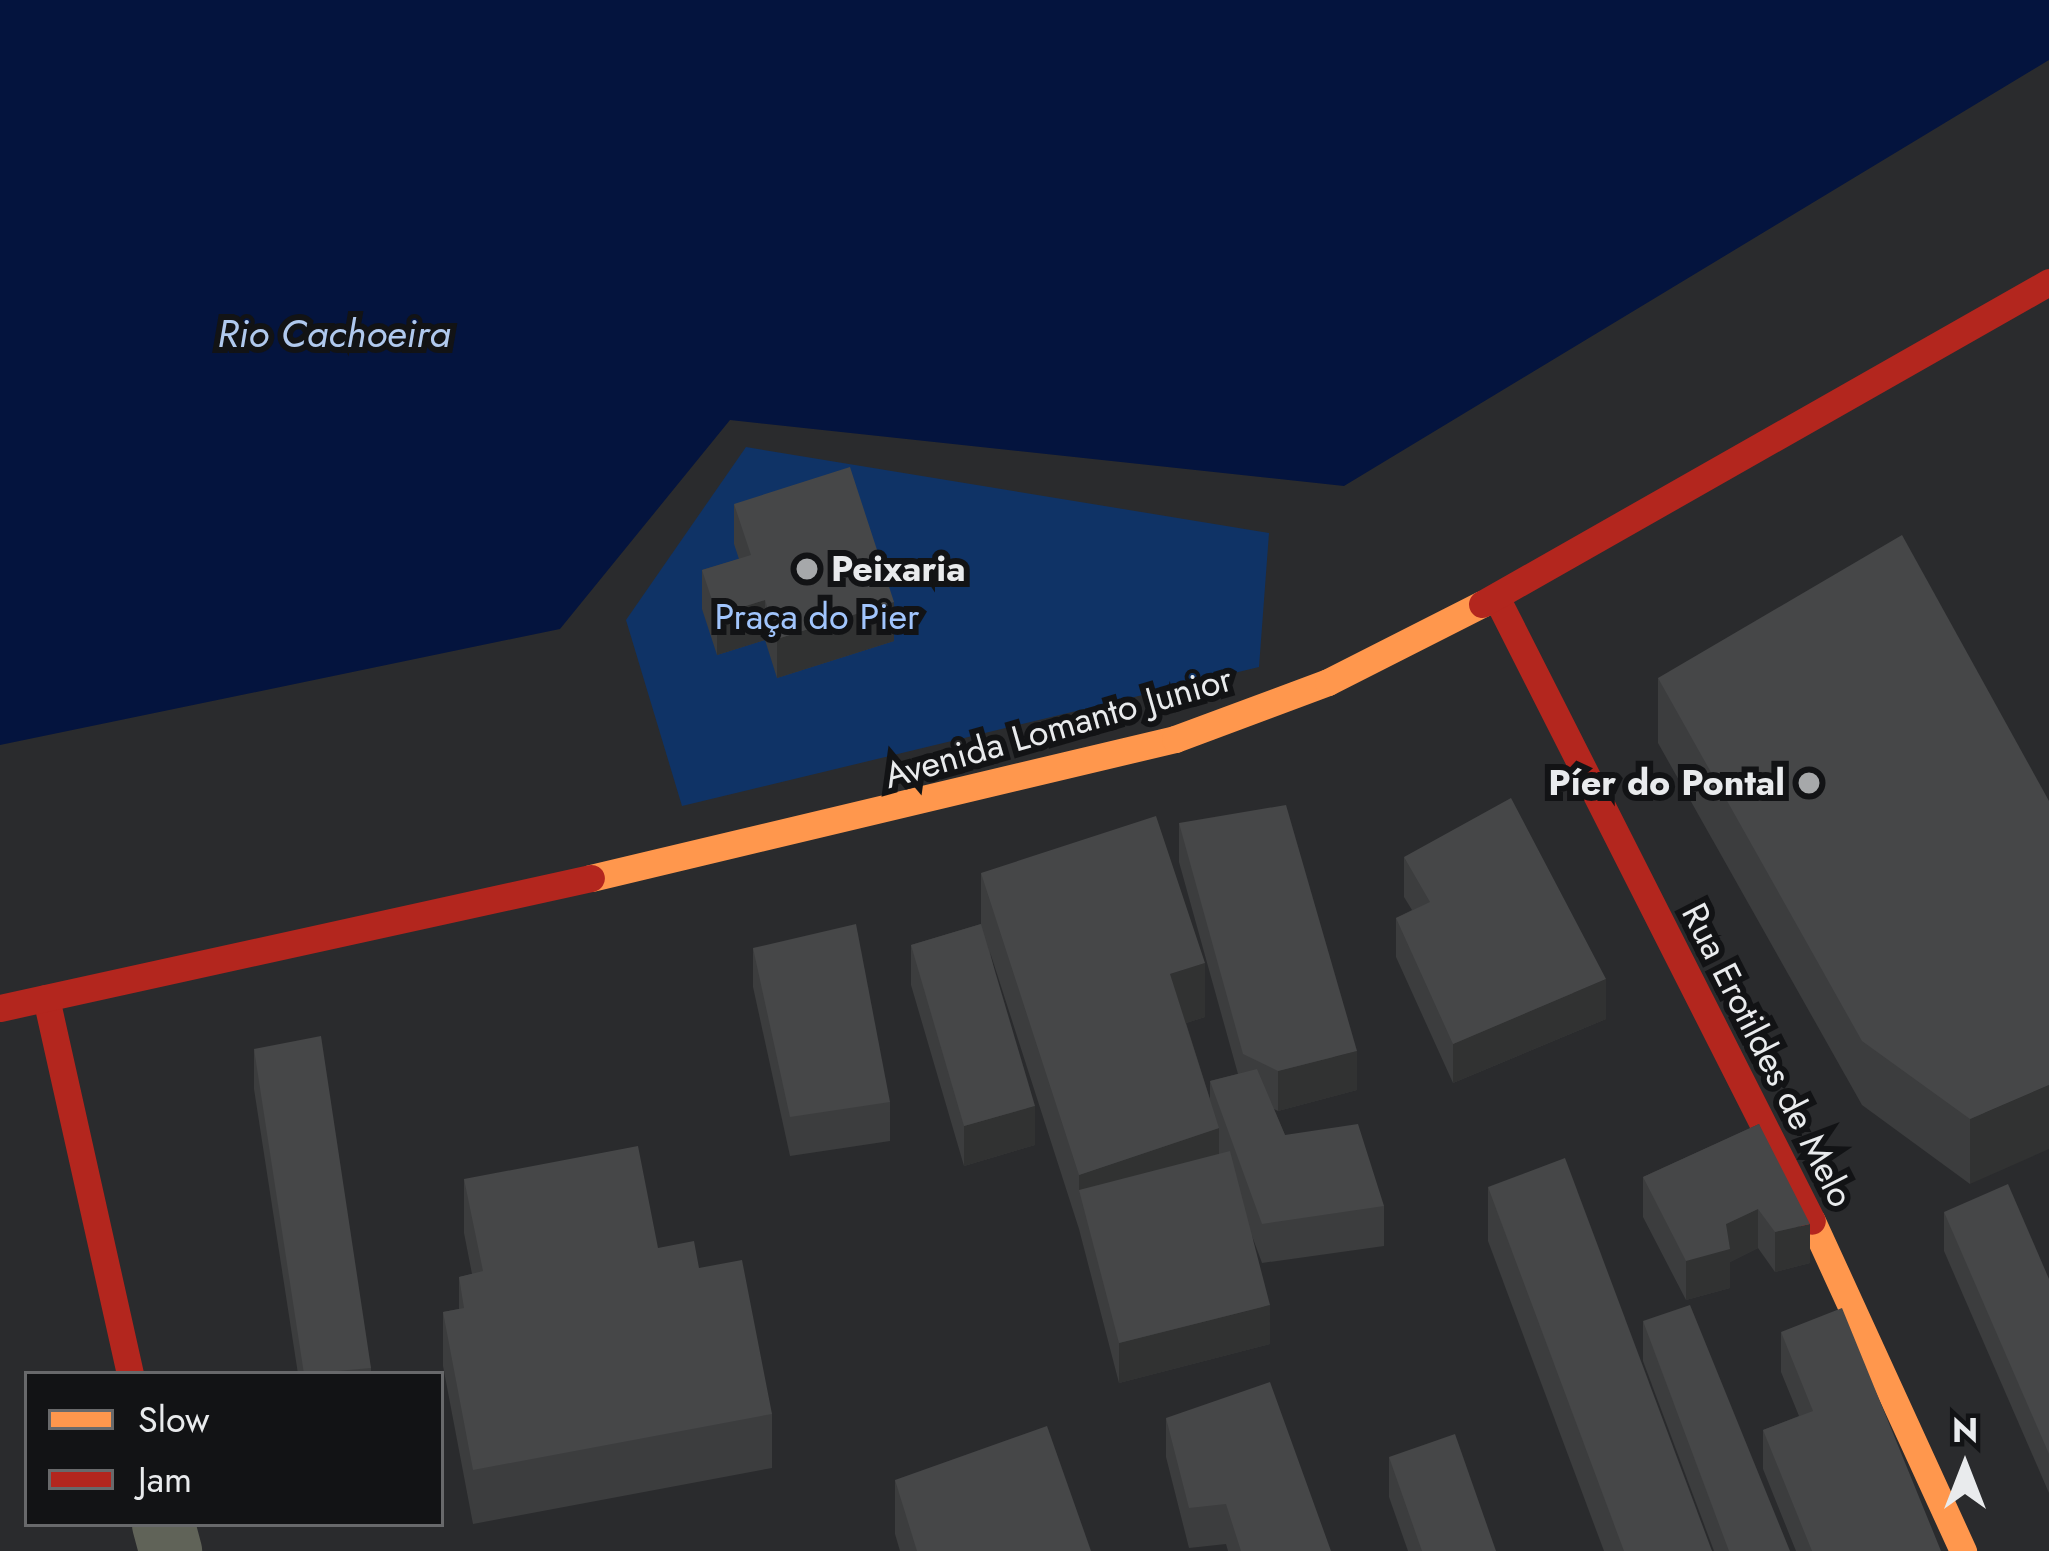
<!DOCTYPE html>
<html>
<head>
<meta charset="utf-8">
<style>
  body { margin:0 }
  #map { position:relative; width:2049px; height:1551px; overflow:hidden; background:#2a2b2d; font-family:Jost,sans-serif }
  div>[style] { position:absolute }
  .green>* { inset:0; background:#0f3366 }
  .water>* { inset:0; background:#04143e }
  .street>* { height:63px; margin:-31.5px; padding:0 31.5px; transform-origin:31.5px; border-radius:31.5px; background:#606358 }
  .slow>* { height:27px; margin:-13.5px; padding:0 13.5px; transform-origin:13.5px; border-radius:13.5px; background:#ff974d }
  .jam>* { height:27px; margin:-13.5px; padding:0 13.5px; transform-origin:13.5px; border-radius:13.5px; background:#b3261e }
  .wall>* { inset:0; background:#3c3d3e }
  .shaded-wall>* { inset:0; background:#313232 }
  .building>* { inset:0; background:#464748 }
  .dots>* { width:33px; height:33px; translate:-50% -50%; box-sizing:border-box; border:6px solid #121315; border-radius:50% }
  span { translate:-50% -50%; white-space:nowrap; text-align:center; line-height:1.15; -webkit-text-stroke:12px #121315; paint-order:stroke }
  .poi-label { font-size:36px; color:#e9ebed; font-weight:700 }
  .left { translate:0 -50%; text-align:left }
  .right { translate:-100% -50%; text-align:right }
  .park-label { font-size:36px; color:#a1c5fd }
  .street-label { font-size:36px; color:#e9ebed }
  .water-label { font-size:39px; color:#b0c9ee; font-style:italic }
  .legend { position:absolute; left:24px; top:1371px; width:420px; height:156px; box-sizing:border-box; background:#121315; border:3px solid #68696b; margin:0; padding:15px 21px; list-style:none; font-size:36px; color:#e9ebed }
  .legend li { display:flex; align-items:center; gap:24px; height:60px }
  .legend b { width:60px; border:3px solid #68696b }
  .north { position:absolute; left:1905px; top:1407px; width:120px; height:120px; -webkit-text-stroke:9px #121315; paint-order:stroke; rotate:0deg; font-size:33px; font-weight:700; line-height:48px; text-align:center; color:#e9ebed }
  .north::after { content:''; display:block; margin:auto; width:42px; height:54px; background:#e9ebed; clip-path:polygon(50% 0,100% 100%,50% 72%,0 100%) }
</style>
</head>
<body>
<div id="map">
  <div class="green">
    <div style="clip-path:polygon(746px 447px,1269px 533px,1259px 667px,682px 806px,626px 620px)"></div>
  </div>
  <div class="water">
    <div style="clip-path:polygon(0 0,2049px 0,2049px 60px,1344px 486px,730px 420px,560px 629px,0 745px)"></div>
  </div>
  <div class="street">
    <div style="left:163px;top:1524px;width:28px;rotate:75deg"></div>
  </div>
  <div class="slow">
    <div style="left:591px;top:878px;width:600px;rotate:-13.39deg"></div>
    <div style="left:1175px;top:739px;width:163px;rotate:-20.4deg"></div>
    <div style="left:1328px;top:682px;width:173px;rotate:-26.9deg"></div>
    <div style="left:1812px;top:1221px;width:363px;rotate:65.4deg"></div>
  </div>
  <div class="jam">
    <div style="left:1496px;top:597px;width:699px;rotate:63.14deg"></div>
    <div style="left:1482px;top:604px;width:652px;rotate:-29.59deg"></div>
    <div style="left:46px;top:998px;width:385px;rotate:77.4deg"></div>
    <div style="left:0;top:1008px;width:605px;rotate:-12.41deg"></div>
  </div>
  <div class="wall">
    <div style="clip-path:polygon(734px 504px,894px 641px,777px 678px,765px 640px,717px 655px,702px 609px,702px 570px,739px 559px,734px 544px)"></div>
    <div style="clip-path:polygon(1658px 678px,2049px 801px,1970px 1184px,1862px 1105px,1658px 743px)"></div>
    <div style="clip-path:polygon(1179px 823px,1357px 1090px,1278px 1111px,1274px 1109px,1285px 1135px,1384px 1206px,1384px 1246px,1262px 1263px,1252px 1236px,1270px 1344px,1119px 1383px,1079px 1229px,990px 952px,1035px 1145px,964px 1166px,911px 985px,911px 945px,981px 924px,981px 873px,1205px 1017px,1186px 1023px,1210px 1099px,1210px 1081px,1238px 1074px,1179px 862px)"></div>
    <div style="clip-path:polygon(1404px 857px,1606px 1019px,1453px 1083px,1396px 957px,1396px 918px,1412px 910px,1404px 897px)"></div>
    <div style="clip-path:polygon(753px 948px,890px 1102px,890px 1141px,790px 1156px,753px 987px)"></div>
    <div style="clip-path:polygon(254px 1049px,371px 1368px,371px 1374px,298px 1374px,254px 1089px)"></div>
    <div style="clip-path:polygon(1759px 1124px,1810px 1263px,1775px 1272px,1758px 1248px,1730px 1262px,1730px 1288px,1686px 1300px,1643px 1217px,1643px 1177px)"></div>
    <div style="clip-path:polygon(464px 1179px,658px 1248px,699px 1268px,772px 1414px,772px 1468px,473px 1524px,443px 1366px,443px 1312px,459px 1309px,459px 1277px,472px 1274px,464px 1233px)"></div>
    <div style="clip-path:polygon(1488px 1187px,1712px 1551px,1604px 1551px,1488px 1241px)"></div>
    <div style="clip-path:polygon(1944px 1212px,2049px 1279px,2049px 1493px,1944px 1251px)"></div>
    <div style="clip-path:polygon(1643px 1321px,1790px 1551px,1714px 1551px,1643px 1361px)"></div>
    <div style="clip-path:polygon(1781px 1332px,1941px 1551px,1796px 1551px,1763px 1469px,1763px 1430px,1799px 1416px,1781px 1372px)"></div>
    <div style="clip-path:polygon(1166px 1418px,1331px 1551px,1228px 1551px,1226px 1544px,1189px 1548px,1166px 1457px)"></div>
    <div style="clip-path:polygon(1389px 1457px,1496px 1551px,1408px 1551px,1389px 1497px)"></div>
    <div style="clip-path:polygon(895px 1480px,1091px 1551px,900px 1551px,895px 1534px)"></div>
  </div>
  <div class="shaded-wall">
    <div style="clip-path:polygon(765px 600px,765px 640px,717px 655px,717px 615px)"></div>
    <div style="clip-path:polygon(894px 602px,894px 641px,777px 678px,777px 639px)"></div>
    <div style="clip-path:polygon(1205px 963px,1205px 1017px,1170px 1028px,1170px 974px)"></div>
    <div style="clip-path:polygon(1606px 979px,1606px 1019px,1453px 1083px,1453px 1044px)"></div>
    <div style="clip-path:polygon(1357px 1051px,1357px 1090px,1278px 1111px,1278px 1071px)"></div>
    <div style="clip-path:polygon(2049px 1085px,2049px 1149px,1970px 1184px,1970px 1119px)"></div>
    <div style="clip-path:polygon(1035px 1106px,1035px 1145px,964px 1166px,964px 1126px)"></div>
    <div style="clip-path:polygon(1219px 1128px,1219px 1182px,1079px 1190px,1079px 1175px)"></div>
    <div style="clip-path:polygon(1758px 1209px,1758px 1248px,1730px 1262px,1730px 1288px,1686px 1300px,1686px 1261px,1726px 1224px)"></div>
    <div style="clip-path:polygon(1810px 1224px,1810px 1263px,1775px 1272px,1775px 1232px)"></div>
    <div style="clip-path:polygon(1270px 1305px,1270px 1344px,1119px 1383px,1119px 1343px)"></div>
  </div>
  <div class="building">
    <div style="clip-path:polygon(850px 467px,894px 602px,777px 639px,765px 600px,717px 615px,702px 570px,751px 555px,734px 504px)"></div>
    <div style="clip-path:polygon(1902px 535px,2049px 801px,2049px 1085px,1970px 1119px,1862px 1041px,1658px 678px)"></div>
    <div style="clip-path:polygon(1511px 798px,1606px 979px,1453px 1044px,1396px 918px,1430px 902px,1404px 857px)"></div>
    <div style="clip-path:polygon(1286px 805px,1357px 1051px,1278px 1071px,1243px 1054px,1179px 823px)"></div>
    <div style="clip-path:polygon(1156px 816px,1205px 963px,1170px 974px,1219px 1128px,1079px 1175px,981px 873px)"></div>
    <div style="clip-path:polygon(856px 924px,890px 1102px,790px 1117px,753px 948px)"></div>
    <div style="clip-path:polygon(981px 924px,1035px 1106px,964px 1126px,911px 945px)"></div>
    <div style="clip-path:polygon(321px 1036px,371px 1368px,304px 1374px,254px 1049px)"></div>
    <div style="clip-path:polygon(1257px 1069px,1285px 1135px,1358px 1124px,1384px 1206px,1262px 1224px,1210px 1081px)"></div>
    <div style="clip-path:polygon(1759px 1124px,1810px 1224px,1775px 1232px,1758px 1209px,1726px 1224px,1730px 1249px,1686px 1261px,1643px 1177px)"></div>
    <div style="clip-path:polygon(638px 1146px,658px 1248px,694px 1241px,699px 1268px,742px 1260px,772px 1414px,473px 1470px,443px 1312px,464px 1308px,459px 1277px,483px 1271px,464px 1179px)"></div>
    <div style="clip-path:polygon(1230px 1151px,1270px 1305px,1119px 1343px,1079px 1190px)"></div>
    <div style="clip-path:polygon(1565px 1158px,1712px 1551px,1624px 1551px,1488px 1187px)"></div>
    <div style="clip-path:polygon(2008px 1184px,2049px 1279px,2049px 1454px,1944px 1212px)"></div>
    <div style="clip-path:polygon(1690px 1305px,1790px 1551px,1729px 1551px,1643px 1321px)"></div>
    <div style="clip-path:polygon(1842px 1308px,1941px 1551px,1812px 1551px,1763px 1430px,1813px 1411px,1781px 1332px)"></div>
    <div style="clip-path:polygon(1270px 1382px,1331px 1551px,1241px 1551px,1226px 1504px,1189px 1508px,1166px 1418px)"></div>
    <div style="clip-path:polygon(1047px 1426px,1091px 1551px,917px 1551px,895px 1480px)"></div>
    <div style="clip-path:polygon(1455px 1434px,1496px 1551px,1422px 1551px,1389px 1457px)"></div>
  </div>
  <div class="dots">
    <div style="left:807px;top:569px;background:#a6a8aa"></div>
    <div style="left:1809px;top:783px;background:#a6a8aa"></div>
  </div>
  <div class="poi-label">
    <span class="left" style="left:831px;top:569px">Peixaria</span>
    <span class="right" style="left:1785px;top:783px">Píer do Pontal</span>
  </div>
  <div class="park-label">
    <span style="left:817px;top:617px">Praça do Pier</span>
  </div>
  <div class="street-label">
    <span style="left:1058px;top:727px;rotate:-16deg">Avenida Lomanto Junior</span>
    <span style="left:1768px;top:1055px;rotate:63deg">Rua Erotildes de Melo</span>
  </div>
  <div class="water-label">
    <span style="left:334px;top:334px">Rio Cachoeira</span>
  </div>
  <ul class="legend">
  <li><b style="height:15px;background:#ff974d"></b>Slow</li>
  <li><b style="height:15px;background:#b3261e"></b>Jam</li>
  </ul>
  <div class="north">N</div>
</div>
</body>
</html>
